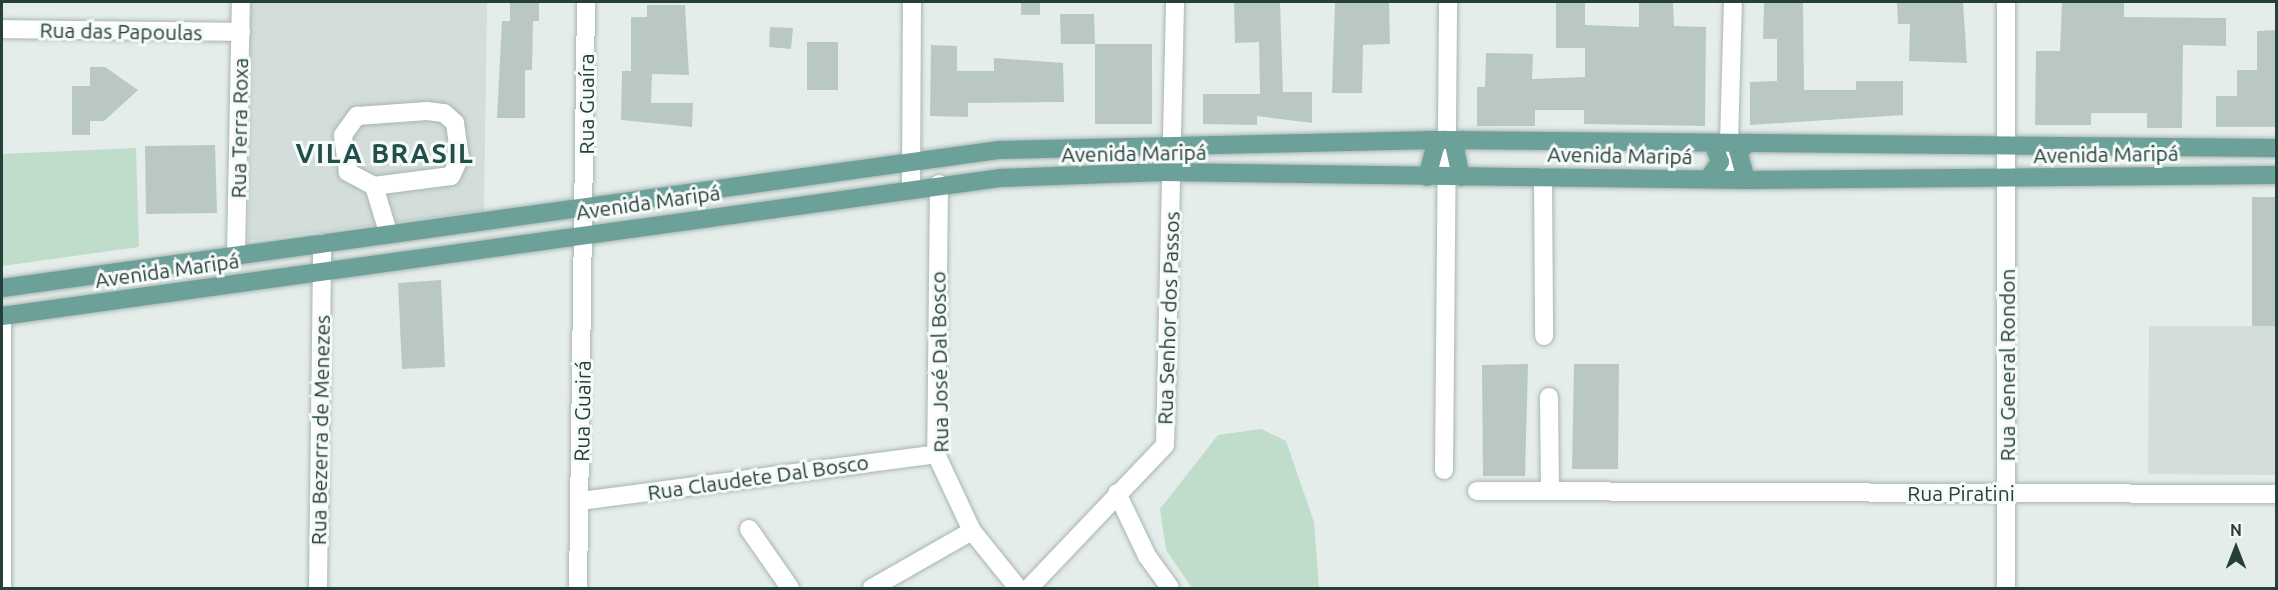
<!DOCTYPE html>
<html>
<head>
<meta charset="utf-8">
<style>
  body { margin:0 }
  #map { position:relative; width:2278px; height:590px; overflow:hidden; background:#e5edeb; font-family:Ubuntu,sans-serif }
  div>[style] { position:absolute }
  .built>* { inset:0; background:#d3ddda }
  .green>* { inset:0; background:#bfddca }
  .building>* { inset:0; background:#bac8c4 }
  .roads { filter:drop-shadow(0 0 2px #a8b5b2) drop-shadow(0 0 2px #a8b5b2) }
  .minor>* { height:18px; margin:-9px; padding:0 9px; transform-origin:9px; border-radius:9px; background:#fff }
  .major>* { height:18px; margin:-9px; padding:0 9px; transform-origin:9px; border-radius:9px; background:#6ca199 }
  span { translate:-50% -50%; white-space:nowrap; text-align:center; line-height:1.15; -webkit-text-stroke:6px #f6faf8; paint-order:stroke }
  .street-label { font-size:21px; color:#253f3a }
  .district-label { font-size:27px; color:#21504a; font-weight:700; letter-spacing:1.5px }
  .frame { position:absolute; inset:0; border:3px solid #253f3a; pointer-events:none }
  .north { position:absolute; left:2206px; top:518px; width:60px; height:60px; -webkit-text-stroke:4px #f6faf8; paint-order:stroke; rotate:0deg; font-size:16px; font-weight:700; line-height:24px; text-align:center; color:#253f3a }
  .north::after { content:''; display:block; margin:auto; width:21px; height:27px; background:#253f3a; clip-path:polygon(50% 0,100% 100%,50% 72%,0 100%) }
</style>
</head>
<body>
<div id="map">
  <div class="built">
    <div style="clip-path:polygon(251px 2px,487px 2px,484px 211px,248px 241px)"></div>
    <div style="clip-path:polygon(2149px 326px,2276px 326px,2276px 475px,2148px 474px)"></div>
  </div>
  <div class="green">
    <div style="clip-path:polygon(136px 148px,139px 247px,2px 266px,2px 154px)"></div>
    <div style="clip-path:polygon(1261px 429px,1286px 441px,1314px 522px,1319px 588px,1192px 588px,1166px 550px,1160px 509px,1218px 435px)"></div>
  </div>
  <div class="building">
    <div style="clip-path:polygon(510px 2px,539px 2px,539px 21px,533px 21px,532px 70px,525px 70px,525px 118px,497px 118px,502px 21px,510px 21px)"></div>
    <div style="clip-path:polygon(1021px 2px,1040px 2px,1040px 15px,1021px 15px)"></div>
    <div style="clip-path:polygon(1234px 2px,1280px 2px,1283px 92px,1312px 92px,1312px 123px,1257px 116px,1257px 125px,1203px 124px,1203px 94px,1260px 94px,1259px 42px,1235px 43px)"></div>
    <div style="clip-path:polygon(1335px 2px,1389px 2px,1390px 44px,1363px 45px,1362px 93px,1332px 93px)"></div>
    <div style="clip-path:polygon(1556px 2px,1585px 2px,1585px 25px,1639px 27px,1639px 2px,1673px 2px,1674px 26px,1706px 27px,1705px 126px,1584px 124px,1584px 110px,1535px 110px,1535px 126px,1477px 126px,1477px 87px,1485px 87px,1486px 53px,1533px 54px,1532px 79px,1585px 77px,1585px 48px,1556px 48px)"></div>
    <div style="clip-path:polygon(1764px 2px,1803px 3px,1804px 90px,1856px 90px,1856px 81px,1903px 81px,1903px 115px,1750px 125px,1750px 82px,1777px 81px,1777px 39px,1763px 39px)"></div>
    <div style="clip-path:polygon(1914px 2px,1963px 2px,1967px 63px,1909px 61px,1910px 24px,1898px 24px,1897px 3px)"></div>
    <div style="clip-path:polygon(2062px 2px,2124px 2px,2124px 17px,2226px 18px,2226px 46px,2183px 45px,2182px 128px,2147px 128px,2147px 113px,2091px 113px,2091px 125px,2035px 125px,2036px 51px,2060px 51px)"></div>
    <div style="clip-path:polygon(647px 5px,685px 5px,689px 75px,652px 74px,651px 103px,693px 103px,692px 127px,621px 120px,622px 71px,631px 71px,631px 17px,647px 17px)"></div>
    <div style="clip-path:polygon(1060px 14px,1094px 14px,1095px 44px,1061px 44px)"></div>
    <div style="clip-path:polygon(770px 27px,793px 28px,791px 49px,769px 47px)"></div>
    <div style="clip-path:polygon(2277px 30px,2277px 127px,2216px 127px,2216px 96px,2237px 96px,2237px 70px,2257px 70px,2257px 31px)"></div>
    <div style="clip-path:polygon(807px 42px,838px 42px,838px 90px,807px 90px)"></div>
    <div style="clip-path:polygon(1095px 44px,1152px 44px,1152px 124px,1095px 124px)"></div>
    <div style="clip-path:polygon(931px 45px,957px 46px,957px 71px,994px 71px,994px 58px,1063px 63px,1064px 102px,968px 103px,968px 117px,930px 116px)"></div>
    <div style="clip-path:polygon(90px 67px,105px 67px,138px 90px,104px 121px,90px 121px,90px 135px,72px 135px,72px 86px,90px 86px)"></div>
    <div style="clip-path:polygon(215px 145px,217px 213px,146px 214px,145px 146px)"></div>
    <div style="clip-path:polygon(2252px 197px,2277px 197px,2277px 326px,2252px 326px)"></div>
    <div style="clip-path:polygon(441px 280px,445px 367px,402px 369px,398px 283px)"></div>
    <div style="clip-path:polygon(1528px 364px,1525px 476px,1483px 476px,1482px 365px)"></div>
    <div style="clip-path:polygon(1574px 364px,1619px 364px,1618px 469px,1572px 469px)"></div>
  </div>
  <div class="roads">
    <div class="minor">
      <div style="left:2px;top:29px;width:239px;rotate:0.7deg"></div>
      <div style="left:427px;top:111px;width:17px;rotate:7deg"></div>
      <div style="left:444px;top:113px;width:15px;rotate:42deg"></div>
      <div style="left:455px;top:123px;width:34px;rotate:82deg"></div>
      <div style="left:460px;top:157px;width:21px;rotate:115deg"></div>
      <div style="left:451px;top:176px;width:78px;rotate:172.6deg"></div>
      <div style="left:374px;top:186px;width:30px;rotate:-152deg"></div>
      <div style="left:348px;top:172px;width:37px;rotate:-98deg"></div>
      <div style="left:343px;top:135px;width:24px;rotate:-54deg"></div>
      <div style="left:357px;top:116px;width:70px;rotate:-4.1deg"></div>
      <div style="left:1543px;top:177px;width:159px;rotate:89.6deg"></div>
      <div style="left:1728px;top:179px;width:177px;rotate:-88.4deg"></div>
      <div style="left:939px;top:184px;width:270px;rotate:90.6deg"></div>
      <div style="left:936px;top:454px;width:85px;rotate:64.9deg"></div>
      <div style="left:972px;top:531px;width:73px;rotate:51.1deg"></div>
      <div style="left:374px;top:186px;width:48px;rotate:73.1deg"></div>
      <div style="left:911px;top:187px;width:185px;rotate:-89.7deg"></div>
      <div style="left:236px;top:255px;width:253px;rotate:-88.9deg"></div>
      <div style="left:2px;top:316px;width:272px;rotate:90deg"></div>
      <div style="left:1549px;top:397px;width:94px;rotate:89.4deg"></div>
      <div style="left:1444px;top:470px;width:468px;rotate:-89.5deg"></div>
      <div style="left:1477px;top:491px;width:799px;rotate:0.22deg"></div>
      <div style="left:1117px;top:493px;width:70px;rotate:64.5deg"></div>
      <div style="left:1147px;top:556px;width:39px;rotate:54deg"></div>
      <div style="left:581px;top:501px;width:358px;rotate:-7.5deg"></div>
      <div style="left:749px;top:529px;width:72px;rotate:55.2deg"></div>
      <div style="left:318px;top:588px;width:345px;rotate:-89.3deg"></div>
      <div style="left:578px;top:588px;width:586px;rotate:-89.22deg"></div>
      <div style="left:872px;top:588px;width:115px;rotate:-29.7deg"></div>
      <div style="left:1029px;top:588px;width:197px;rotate:-46.4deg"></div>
      <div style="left:1165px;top:445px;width:443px;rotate:-88.7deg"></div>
      <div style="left:2006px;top:588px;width:586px;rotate:-90deg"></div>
    </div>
    <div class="major">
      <div style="left:1427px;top:177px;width:30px;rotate:-75deg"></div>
      <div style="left:1435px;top:148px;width:11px;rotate:-131deg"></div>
      <div style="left:1461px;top:177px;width:30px;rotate:-102deg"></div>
      <div style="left:1455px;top:148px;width:11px;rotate:-49deg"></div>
      <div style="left:1708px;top:179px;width:21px;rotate:-55deg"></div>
      <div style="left:1720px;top:162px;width:20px;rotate:-110deg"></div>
      <div style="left:1746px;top:180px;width:30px;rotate:-105deg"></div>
      <div style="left:1738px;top:151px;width:14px;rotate:-36deg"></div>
      <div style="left:2px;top:288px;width:1007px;rotate:-7.88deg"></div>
      <div style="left:999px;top:150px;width:447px;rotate:-1.3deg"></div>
      <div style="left:1446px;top:140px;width:830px;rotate:0.55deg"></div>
      <div style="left:2px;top:316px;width:1007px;rotate:-7.87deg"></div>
      <div style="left:1000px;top:178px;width:163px;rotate:-2.1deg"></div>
      <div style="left:1163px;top:172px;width:583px;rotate:0.79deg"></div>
      <div style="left:1746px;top:180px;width:530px;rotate:-0.54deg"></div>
    </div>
  </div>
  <div class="street-label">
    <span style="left:121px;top:31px;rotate:1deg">Rua das Papoulas</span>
    <span style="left:586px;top:104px;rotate:-90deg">Rua Guaíra</span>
    <span style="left:239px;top:128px;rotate:-89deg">Rua Terra Roxa</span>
    <span style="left:1134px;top:153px;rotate:-1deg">Avenida Maripá</span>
    <span style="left:2106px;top:154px;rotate:-1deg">Avenida Maripá</span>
    <span style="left:1620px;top:155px;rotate:1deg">Avenida Maripá</span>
    <span style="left:648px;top:202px;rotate:-8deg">Avenida Maripá</span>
    <span style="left:167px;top:270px;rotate:-8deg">Avenida Maripá</span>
    <span style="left:1168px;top:318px;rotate:-88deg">Rua Senhor dos Passos</span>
    <span style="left:939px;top:362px;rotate:-91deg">Rua José Dal Bosco</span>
    <span style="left:2007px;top:365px;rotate:-90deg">Rua General Rondon</span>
    <span style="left:582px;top:411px;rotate:-89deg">Rua Guairá</span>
    <span style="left:320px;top:430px;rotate:-89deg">Rua Bezerra de Menezes</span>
    <span style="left:758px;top:477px;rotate:-8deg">Rua Claudete Dal Bosco</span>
    <span style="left:1961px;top:493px">Rua Piratini</span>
  </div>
  <div class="district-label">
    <span style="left:385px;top:154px">VILA BRASIL</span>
  </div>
  <div class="frame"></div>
  <div class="north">N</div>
</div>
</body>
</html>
